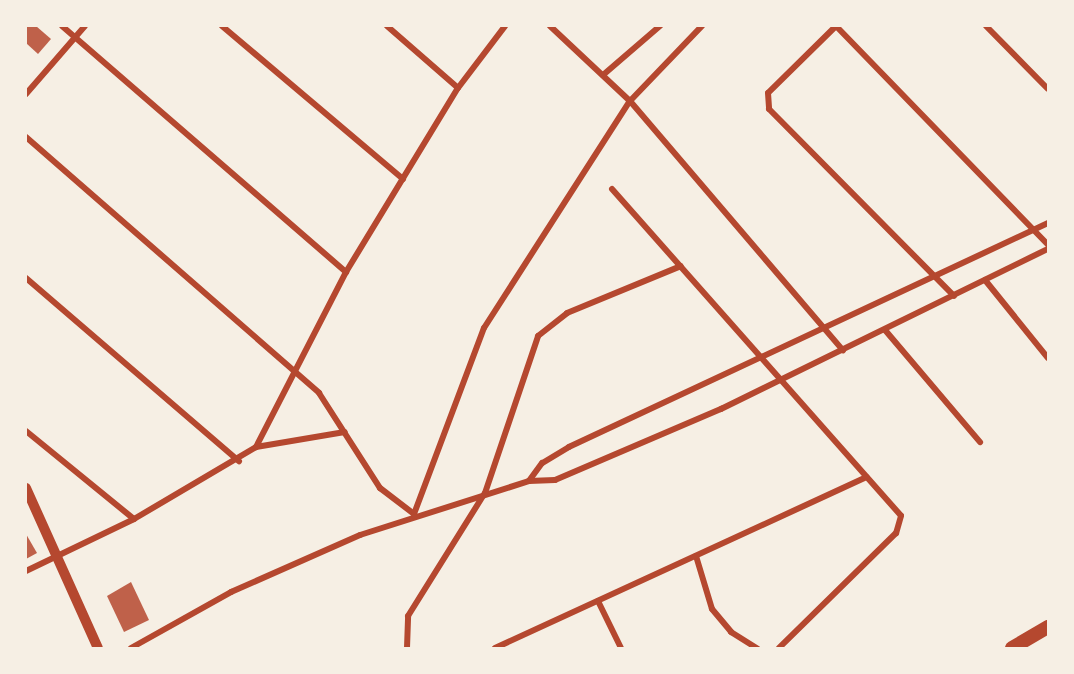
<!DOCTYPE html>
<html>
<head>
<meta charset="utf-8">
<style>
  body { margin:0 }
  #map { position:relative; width:1074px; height:674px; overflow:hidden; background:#f6efe4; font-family:"PT Sans Narrow",sans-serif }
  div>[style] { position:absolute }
  .building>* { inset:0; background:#bf614a }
  .minor>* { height:6px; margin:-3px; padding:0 3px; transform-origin:3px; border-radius:3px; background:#b5482f }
  .tertiary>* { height:10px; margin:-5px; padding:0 5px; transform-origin:5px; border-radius:5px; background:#b5482f }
  .trunk>* { height:14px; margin:-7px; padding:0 7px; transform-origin:7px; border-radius:7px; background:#b5482f }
  span { translate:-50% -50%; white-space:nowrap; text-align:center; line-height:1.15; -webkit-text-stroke:6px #f6efe4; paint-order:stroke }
  .frame { position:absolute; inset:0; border:27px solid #f6efe4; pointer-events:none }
</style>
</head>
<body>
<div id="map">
  <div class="building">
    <div style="clip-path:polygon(26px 26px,36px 26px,51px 39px,38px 54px,26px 43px)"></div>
    <div style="clip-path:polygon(26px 534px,37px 553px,26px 559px)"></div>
    <div style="clip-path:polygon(131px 582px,149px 620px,124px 632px,107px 596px)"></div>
  </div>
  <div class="minor">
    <div style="left:62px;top:26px;width:376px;rotate:40.9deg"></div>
    <div style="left:222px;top:26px;width:237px;rotate:40.2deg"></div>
    <div style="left:387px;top:26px;width:94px;rotate:41.1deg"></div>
    <div style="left:550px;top:26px;width:110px;rotate:43.2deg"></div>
    <div style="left:630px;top:101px;width:328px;rotate:49.5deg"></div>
    <div style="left:836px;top:26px;width:95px;rotate:135.4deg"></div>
    <div style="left:768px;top:93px;width:16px;rotate:86deg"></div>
    <div style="left:769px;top:109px;width:263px;rotate:45.3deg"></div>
    <div style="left:836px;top:26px;width:305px;rotate:45.9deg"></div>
    <div style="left:986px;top:26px;width:88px;rotate:45.5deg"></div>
    <div style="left:603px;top:75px;width:75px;rotate:-40.7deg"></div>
    <div style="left:26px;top:94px;width:90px;rotate:-49.1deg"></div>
    <div style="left:26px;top:137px;width:389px;rotate:41.1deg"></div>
    <div style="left:319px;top:393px;width:113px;rotate:57.3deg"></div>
    <div style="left:380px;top:488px;width:43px;rotate:37.4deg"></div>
    <div style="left:414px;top:514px;width:199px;rotate:-69.4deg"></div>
    <div style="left:484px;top:328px;width:270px;rotate:-57.3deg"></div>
    <div style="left:630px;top:101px;width:104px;rotate:-46.2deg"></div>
    <div style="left:612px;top:189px;width:436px;rotate:48.5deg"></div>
    <div style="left:901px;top:516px;width:18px;rotate:106deg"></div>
    <div style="left:896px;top:533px;width:164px;rotate:135.5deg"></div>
    <div style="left:1048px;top:223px;width:529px;rotate:154.94deg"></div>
    <div style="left:569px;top:447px;width:31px;rotate:149deg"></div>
    <div style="left:542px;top:463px;width:22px;rotate:126deg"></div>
    <div style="left:529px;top:481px;width:26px;rotate:-2deg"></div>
    <div style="left:555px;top:480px;width:181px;rotate:-23.2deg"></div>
    <div style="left:721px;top:409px;width:364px;rotate:-26.1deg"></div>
    <div style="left:26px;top:278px;width:281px;rotate:40.7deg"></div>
    <div style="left:985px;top:280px;width:100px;rotate:51.1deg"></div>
    <div style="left:885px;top:330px;width:147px;rotate:49.7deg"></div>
    <div style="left:26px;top:431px;width:139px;rotate:39.2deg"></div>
    <div style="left:256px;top:447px;width:90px;rotate:-9.6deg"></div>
    <div style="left:696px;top:556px;width:55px;rotate:73.2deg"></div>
    <div style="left:712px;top:609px;width:30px;rotate:50deg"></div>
    <div style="left:731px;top:632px;width:31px;rotate:32deg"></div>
    <div style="left:26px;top:571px;width:120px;rotate:-25.7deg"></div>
    <div style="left:134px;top:519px;width:142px;rotate:-30.5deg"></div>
    <div style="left:256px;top:447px;width:197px;rotate:-62.8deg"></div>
    <div style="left:346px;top:272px;width:215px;rotate:-58.7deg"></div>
    <div style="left:458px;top:88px;width:78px;rotate:-52.8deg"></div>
    <div style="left:598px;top:601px;width:52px;rotate:63.9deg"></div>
    <div style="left:131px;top:648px;width:115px;rotate:-29.2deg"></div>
    <div style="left:231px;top:592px;width:141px;rotate:-23.8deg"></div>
    <div style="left:360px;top:535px;width:177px;rotate:-17.7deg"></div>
    <div style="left:407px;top:648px;width:32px;rotate:-88deg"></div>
    <div style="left:408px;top:616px;width:145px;rotate:-58deg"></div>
    <div style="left:485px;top:493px;width:166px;rotate:-71.3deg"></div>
    <div style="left:538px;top:336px;width:37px;rotate:-38deg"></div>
    <div style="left:567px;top:313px;width:123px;rotate:-22.4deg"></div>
    <div style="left:495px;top:648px;width:409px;rotate:-24.7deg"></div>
  </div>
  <div class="tertiary">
    <div style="left:26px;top:488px;width:175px;rotate:65.8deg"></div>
  </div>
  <div class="trunk">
    <div style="left:1012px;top:648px;width:42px;rotate:-30.3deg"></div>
  </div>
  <div class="frame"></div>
</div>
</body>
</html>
